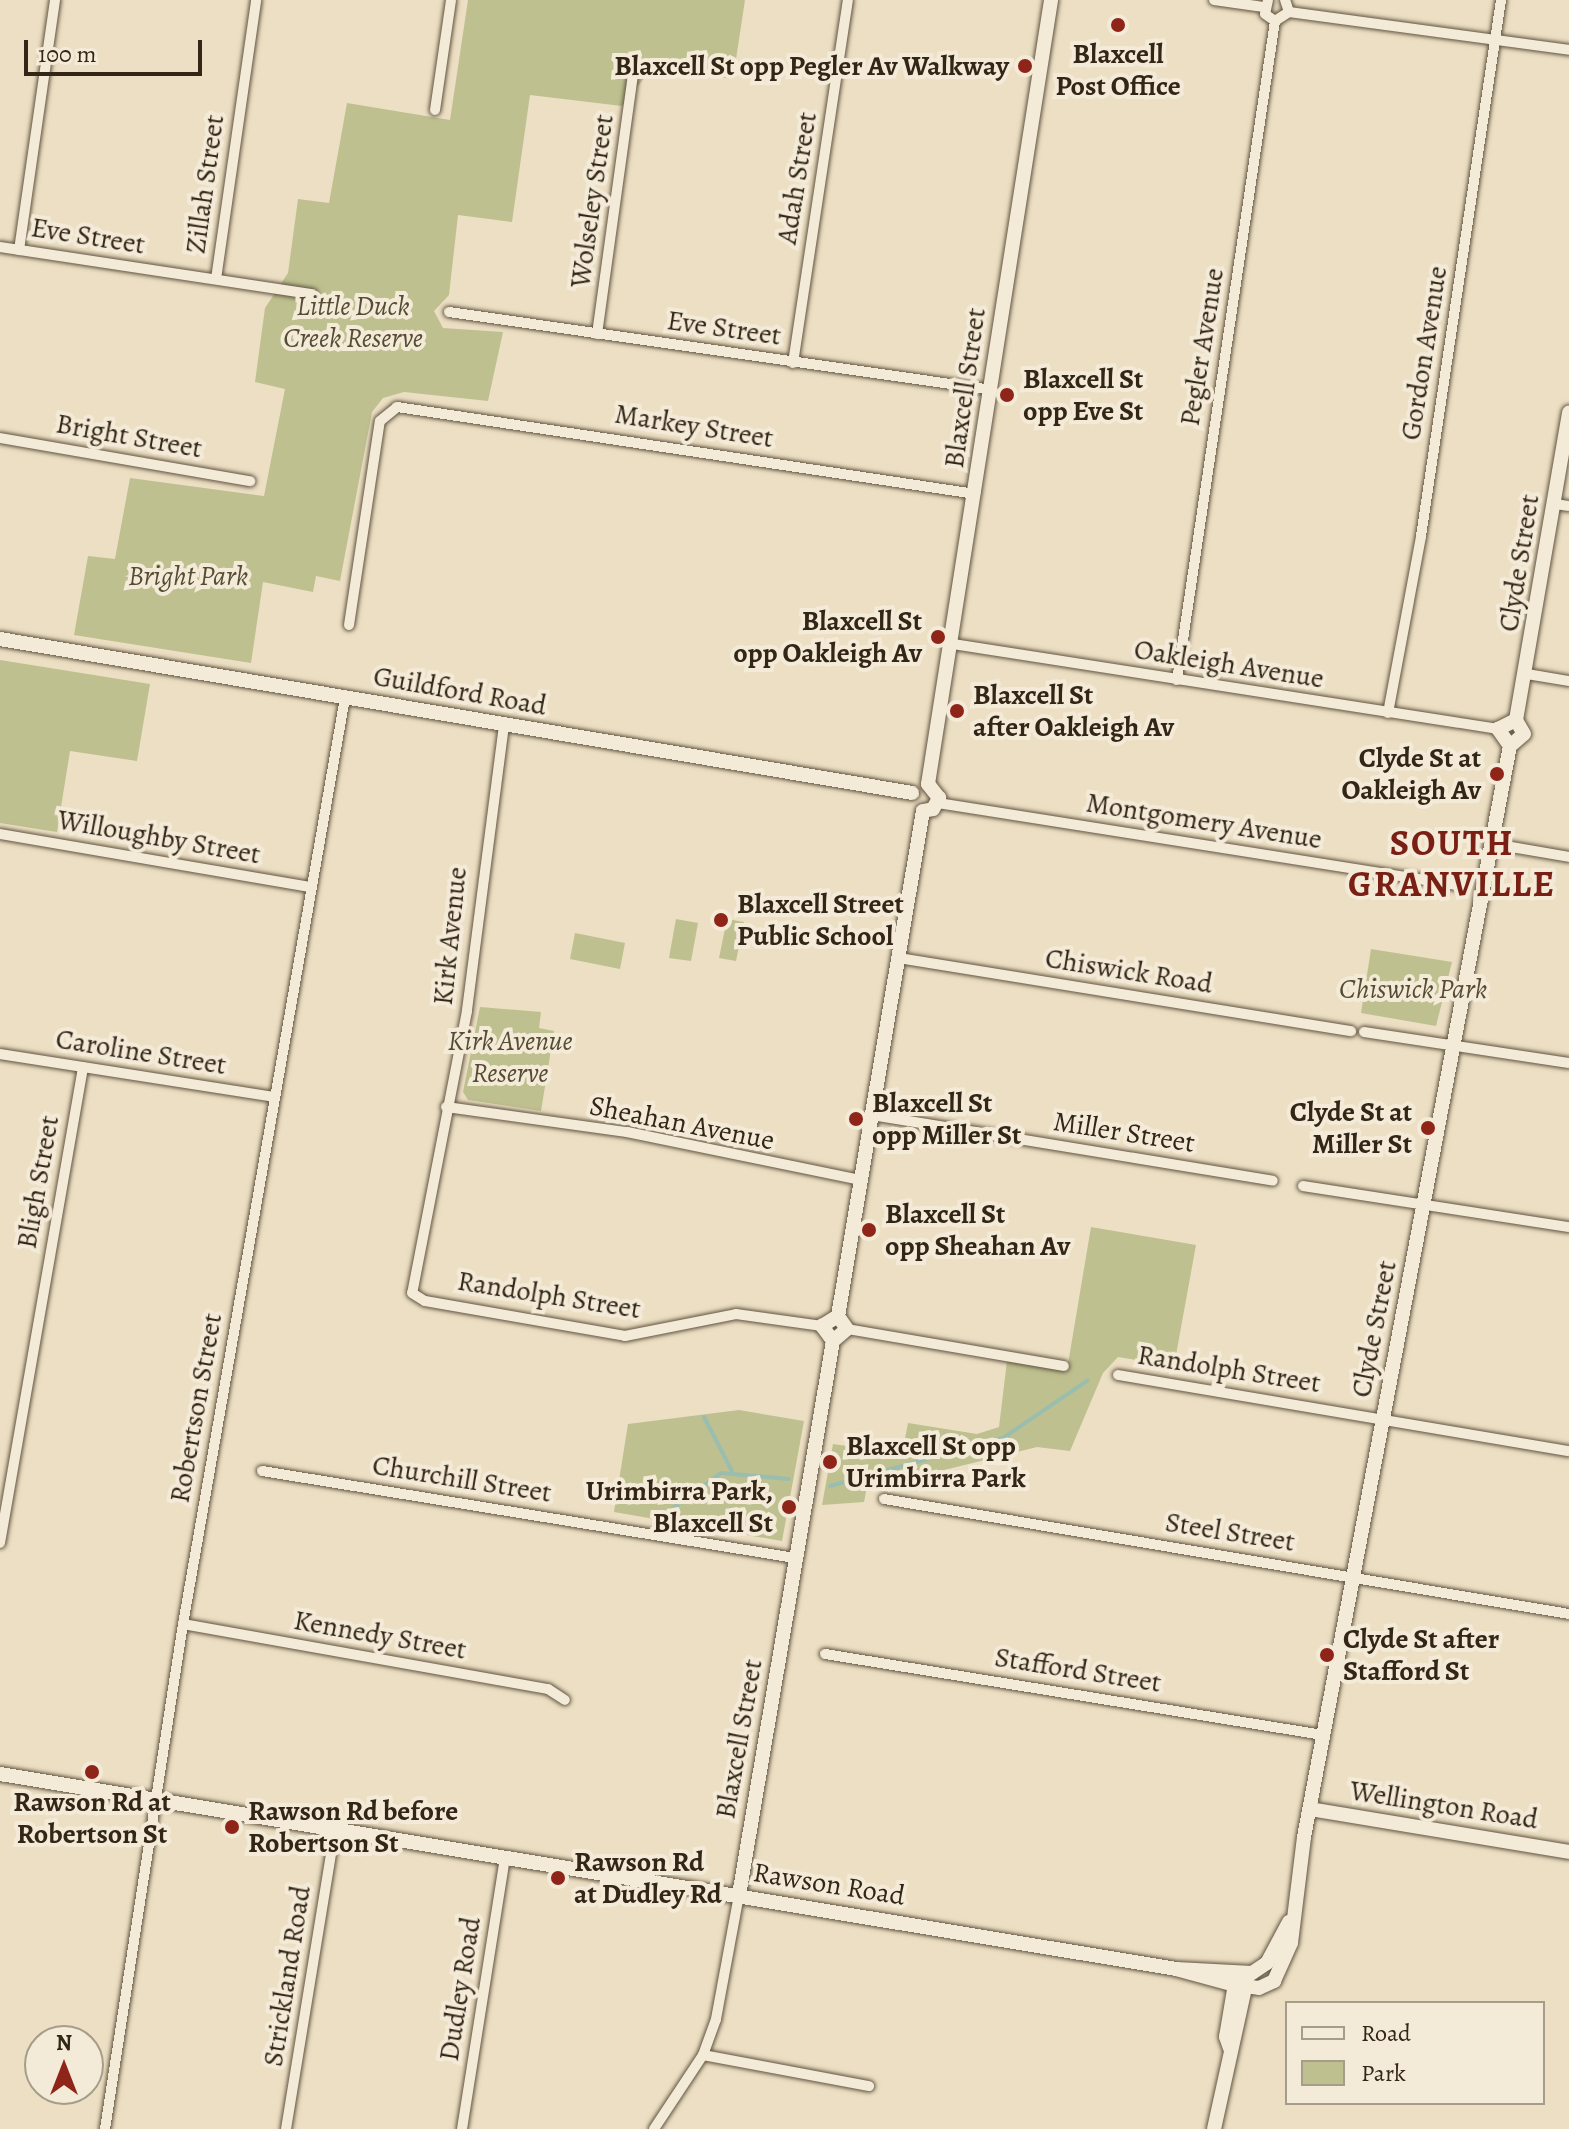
<!DOCTYPE html>
<html>
<head>
<meta charset="utf-8">
<style>
  body { margin:0 }
  #map { position:relative; width:1569px; height:2129px; overflow:hidden; background:#ecdfc3; font-family:Alegreya,serif }
  div>[style] { position:absolute }
  .green>* { inset:0; background:#bec08f }
  .stream>* { height:4px; margin:-2px; padding:0 2px; transform-origin:2px; border-radius:2px; background:#99bdaf }
  .roads { filter:drop-shadow(0 0 2px #615441) drop-shadow(0 0 2px #615441) }
  .minor>* { height:10px; margin:-5px; padding:0 5px; transform-origin:5px; border-radius:5px; background:#f3ead8 }
  .tertiary>* { height:14px; margin:-7px; padding:0 7px; transform-origin:7px; border-radius:7px; background:#f3ead8 }
  .secondary>* { height:14px; margin:-7px; padding:0 7px; transform-origin:7px; border-radius:7px; background:#f3ead8 }
  .dots>* { width:22px; height:22px; translate:-50% -50%; box-sizing:border-box; border:4px solid #f3ead8; border-radius:50% }
  span { translate:-50% -50%; white-space:nowrap; text-align:center; line-height:1.15; -webkit-text-stroke:8px #f3ead8; paint-order:stroke }
  .poi-label { font-size:28px; color:#332616; font-weight:700 }
  .right { translate:-100% -50%; text-align:right }
  .left { translate:0 -50%; text-align:left }
  .street-label { font-size:28px; color:#332616 }
  .park-label { font-size:28px; color:#564c34; font-style:italic }
  .district-label { font-size:36px; color:#7a1f14; font-weight:700; letter-spacing:2px }
  .legend { position:absolute; left:1285px; top:2001px; width:260px; height:104px; box-sizing:border-box; background:#f3ead8; border:2px solid #a69c8a; margin:0; padding:10px 14px; list-style:none; font-size:24px; color:#332616 }
  .legend li { display:flex; align-items:center; gap:16px; height:40px }
  .legend b { width:40px; border:2px solid #a69c8a }
  .north { position:absolute; left:24px; top:2025px; width:80px; height:80px; box-sizing:border-box; background:#f3ead8; border:2px solid #a69c8a; border-radius:50%; rotate:0deg; font-size:22px; font-weight:700; line-height:32px; text-align:center; color:#332616 }
  .north::after { content:''; display:block; margin:auto; width:28px; height:36px; background:#8f2418; clip-path:polygon(50% 0,100% 100%,50% 72%,0 100%) }
  .scale { position:absolute; left:24px; top:40px; width:178px; height:36px; box-sizing:border-box; border:4px solid #332616; border-top:0; padding-left:10px; font-size:24px; line-height:28px; white-space:nowrap; color:#332616; -webkit-text-stroke:6px #f3ead8; paint-order:stroke }
</style>
</head>
<body>
<div id="map">
  <div class="green">
    <div style="clip-path:polygon(468px 0,745px 0,733px 79px,653px 67px,622px 106px,530px 95px,512px 222px,458px 215px,449px 295px,434px 311px,443px 328px,503px 332px,488px 401px,404px 392px,383px 398px,372px 412px,340px 581px,316px 576px,313px 592px,263px 582px,251px 663px,74px 635px,88px 556px,115px 559px,130px 478px,264px 496px,285px 389px,255px 382px,265px 308px,288px 273px,298px 199px,329px 203px,347px 103px,450px 120px)"></div>
    <div style="clip-path:polygon(0 660px,150px 684px,137px 761px,70px 751px,57px 832px,0 823px)"></div>
    <div style="clip-path:polygon(676px 919px,698px 923px,691px 961px,669px 958px)"></div>
    <div style="clip-path:polygon(727px 919px,744px 922px,736px 961px,719px 958px)"></div>
    <div style="clip-path:polygon(575px 933px,625px 943px,620px 969px,570px 959px)"></div>
    <div style="clip-path:polygon(1371px 949px,1452px 962px,1436px 1026px,1361px 1013px)"></div>
    <div style="clip-path:polygon(480px 1007px,541px 1012px,539px 1028px,554px 1031px,541px 1111px,468px 1100px,463px 1092px)"></div>
    <div style="clip-path:polygon(1091px 1227px,1196px 1245px,1174px 1366px,1118px 1357px,1103px 1373px,1070px 1451px,1037px 1447px,908px 1479px,907px 1491px,890px 1479px,869px 1476px,864px 1502px,822px 1505px,833px 1444px,902px 1454px,908px 1423px,977px 1434px,999px 1427px,1007px 1361px,1067px 1370px)"></div>
    <div style="clip-path:polygon(739px 1410px,804px 1421px,782px 1541px,614px 1512px,628px 1424px)"></div>
  </div>
  <div class="stream">
    <div style="left:704px;top:1417px;width:61px;rotate:62.6deg"></div>
    <div style="left:830px;top:1486px;width:180px;rotate:-15.5deg"></div>
    <div style="left:1003px;top:1438px;width:102px;rotate:-34.2deg"></div>
    <div style="left:660px;top:1518px;width:76px;rotate:-36.4deg"></div>
    <div style="left:721px;top:1473px;width:68px;rotate:5deg"></div>
  </div>
  <div class="roads">
    <div class="minor">
      <div style="left:1214px;top:0;width:50px;rotate:8deg"></div>
      <div style="left:1268px;top:0;width:14px;rotate:102deg"></div>
      <div style="left:1265px;top:14px;width:12px;rotate:35deg"></div>
      <div style="left:1275px;top:21px;width:17px;rotate:-33deg"></div>
      <div style="left:1289px;top:12px;width:13px;rotate:-108deg"></div>
      <div style="left:1289px;top:12px;width:283px;rotate:7.7deg"></div>
      <div style="left:435px;top:110px;width:111px;rotate:-81.7deg"></div>
      <div style="left:0;top:247px;width:316px;rotate:8.6deg"></div>
      <div style="left:19px;top:250px;width:253px;rotate:-81.8deg"></div>
      <div style="left:216px;top:279px;width:282px;rotate:-81.8deg"></div>
      <div style="left:449px;top:312px;width:549px;rotate:8.17deg"></div>
      <div style="left:597px;top:334px;width:261px;rotate:-82.1deg"></div>
      <div style="left:793px;top:363px;width:367px;rotate:-81.4deg"></div>
      <div style="left:0;top:438px;width:254px;rotate:9.8deg"></div>
      <div style="left:1556px;top:504px;width:13px;rotate:9deg"></div>
      <div style="left:349px;top:625px;width:206px;rotate:-81.4deg"></div>
      <div style="left:380px;top:421px;width:22px;rotate:-39deg"></div>
      <div style="left:397px;top:407px;width:585px;rotate:8.55deg"></div>
      <div style="left:953px;top:644px;width:552px;rotate:8.86deg"></div>
      <div style="left:1527px;top:674px;width:43px;rotate:9.5deg"></div>
      <div style="left:1177px;top:680px;width:666px;rotate:-81.54deg"></div>
      <div style="left:1388px;top:713px;width:180px;rotate:-79.4deg"></div>
      <div style="left:1421px;top:536px;width:542px;rotate:-81.51deg"></div>
      <div style="left:504px;top:725px;width:288px;rotate:97.4deg"></div>
      <div style="left:467px;top:1011px;width:287px;rotate:101deg"></div>
      <div style="left:412px;top:1293px;width:15px;rotate:32deg"></div>
      <div style="left:425px;top:1301px;width:203px;rotate:9.9deg"></div>
      <div style="left:625px;top:1336px;width:113px;rotate:-11.2deg"></div>
      <div style="left:736px;top:1314px;width:87px;rotate:7.9deg"></div>
      <div style="left:938px;top:803px;width:532px;rotate:8.98deg"></div>
      <div style="left:0;top:834px;width:314px;rotate:9.7deg"></div>
      <div style="left:1494px;top:844px;width:76px;rotate:9.8deg"></div>
      <div style="left:899px;top:958px;width:458px;rotate:9.2deg"></div>
      <div style="left:1364px;top:1032px;width:207px;rotate:8.6deg"></div>
      <div style="left:0;top:1054px;width:277px;rotate:8.9deg"></div>
      <div style="left:446px;top:1107px;width:183px;rotate:7.9deg"></div>
      <div style="left:627px;top:1132px;width:239px;rotate:11.6deg"></div>
      <div style="left:872px;top:1115px;width:406px;rotate:9.3deg"></div>
      <div style="left:1303px;top:1186px;width:269px;rotate:8.8deg"></div>
      <div style="left:847px;top:1329px;width:220px;rotate:9.7deg"></div>
      <div style="left:1118px;top:1375px;width:457px;rotate:9.6deg"></div>
      <div style="left:262px;top:1471px;width:540px;rotate:9.27deg"></div>
      <div style="left:884px;top:1499px;width:695px;rotate:9.53deg"></div>
      <div style="left:0;top:1543px;width:483px;rotate:-80.1deg"></div>
      <div style="left:183px;top:1624px;width:371px;rotate:10.1deg"></div>
      <div style="left:548px;top:1689px;width:20px;rotate:33deg"></div>
      <div style="left:825px;top:1654px;width:505px;rotate:9.24deg"></div>
      <div style="left:703px;top:2055px;width:169px;rotate:10.6deg"></div>
      <div style="left:105px;top:2129px;width:511px;rotate:-81.22deg"></div>
      <div style="left:183px;top:1624px;width:940px;rotate:-80.08deg"></div>
      <div style="left:286px;top:2129px;width:303px;rotate:-80.7deg"></div>
      <div style="left:462px;top:2129px;width:276px;rotate:-81deg"></div>
      <div style="left:654px;top:2129px;width:89px;rotate:-56.5deg"></div>
      <div style="left:703px;top:2055px;width:38px;rotate:-70deg"></div>
      <div style="left:716px;top:2019px;width:126px;rotate:-79.5deg"></div>
    </div>
    <div class="tertiary">
      <div style="left:0;top:639px;width:925px;rotate:9.58deg"></div>
      <div style="left:928px;top:784px;width:794px;rotate:-81.08deg"></div>
      <div style="left:923px;top:811px;width:10px;rotate:-11deg"></div>
      <div style="left:933px;top:809px;width:13px;rotate:-61deg"></div>
      <div style="left:939px;top:798px;width:18px;rotate:-128deg"></div>
      <div style="left:838px;top:1316px;width:512px;rotate:-80.45deg"></div>
      <div style="left:833px;top:1341px;width:19px;rotate:-126deg"></div>
      <div style="left:822px;top:1326px;width:19px;rotate:-32deg"></div>
      <div style="left:833px;top:1341px;width:18px;rotate:-41deg"></div>
      <div style="left:847px;top:1329px;width:16px;rotate:-125deg"></div>
      <div style="left:739px;top:1895px;width:562px;rotate:-80.37deg"></div>
    </div>
    <div class="secondary">
      <div style="left:1516px;top:720px;width:312px;rotate:-80.2deg"></div>
      <div style="left:1510px;top:746px;width:21px;rotate:-125deg"></div>
      <div style="left:1498px;top:729px;width:20px;rotate:-27deg"></div>
      <div style="left:1510px;top:746px;width:18px;rotate:-41deg"></div>
      <div style="left:1524px;top:734px;width:16px;rotate:-120deg"></div>
      <div style="left:0;top:1774px;width:1192px;rotate:9.41deg"></div>
      <div style="left:1176px;top:1969px;width:61px;rotate:15.2deg"></div>
      <div style="left:1235px;top:1985px;width:24px;rotate:7deg"></div>
      <div style="left:1259px;top:1988px;width:17px;rotate:-25deg"></div>
      <div style="left:1274px;top:1981px;width:42px;rotate:-65.9deg"></div>
      <div style="left:1291px;top:1943px;width:107px;rotate:-83deg"></div>
      <div style="left:1304px;top:1837px;width:1110px;rotate:-79.31deg"></div>
      <div style="left:1310px;top:1809px;width:263px;rotate:9.4deg"></div>
      <div style="left:1176px;top:1969px;width:76px;rotate:3deg"></div>
      <div style="left:1252px;top:1973px;width:18px;rotate:-34deg"></div>
      <div style="left:1267px;top:1963px;width:47px;rotate:-61.8deg"></div>
      <div style="left:1230px;top:2048px;width:12px;rotate:-110deg"></div>
      <div style="left:1226px;top:2037px;width:60px;rotate:-80.4deg"></div>
      <div style="left:1214px;top:2129px;width:159px;rotate:-77.6deg"></div>
    </div>
  </div>
  <div class="dots">
    <div style="left:1118px;top:25px;background:#8f2418"></div>
    <div style="left:1025px;top:66px;background:#8f2418"></div>
    <div style="left:1007px;top:395px;background:#8f2418"></div>
    <div style="left:938px;top:637px;background:#8f2418"></div>
    <div style="left:957px;top:711px;background:#8f2418"></div>
    <div style="left:1497px;top:774px;background:#8f2418"></div>
    <div style="left:721px;top:920px;background:#8f2418"></div>
    <div style="left:856px;top:1119px;background:#8f2418"></div>
    <div style="left:1428px;top:1128px;background:#8f2418"></div>
    <div style="left:869px;top:1230px;background:#8f2418"></div>
    <div style="left:830px;top:1462px;background:#8f2418"></div>
    <div style="left:789px;top:1507px;background:#8f2418"></div>
    <div style="left:1327px;top:1655px;background:#8f2418"></div>
    <div style="left:92px;top:1772px;background:#8f2418"></div>
    <div style="left:232px;top:1827px;background:#8f2418"></div>
    <div style="left:558px;top:1878px;background:#8f2418"></div>
  </div>
  <div class="poi-label">
    <span style="left:1118px;top:70px">Blaxcell<br>Post Office</span>
    <span class="right" style="left:1009px;top:66px">Blaxcell St opp Pegler Av Walkway</span>
    <span class="left" style="left:1023px;top:395px">Blaxcell St<br>opp Eve St</span>
    <span class="right" style="left:922px;top:637px">Blaxcell St<br>opp Oakleigh Av</span>
    <span class="left" style="left:973px;top:711px">Blaxcell St<br>after Oakleigh Av</span>
    <span class="right" style="left:1481px;top:774px">Clyde St at<br>Oakleigh Av</span>
    <span class="left" style="left:737px;top:920px">Blaxcell Street<br>Public School</span>
    <span class="left" style="left:872px;top:1119px">Blaxcell St<br>opp Miller St</span>
    <span class="right" style="left:1412px;top:1128px">Clyde St at<br>Miller St</span>
    <span class="left" style="left:885px;top:1230px">Blaxcell St<br>opp Sheahan Av</span>
    <span class="left" style="left:846px;top:1462px">Blaxcell St opp<br>Urimbirra Park</span>
    <span class="right" style="left:773px;top:1507px">Urimbirra Park,<br>Blaxcell St</span>
    <span class="left" style="left:1343px;top:1655px">Clyde St after<br>Stafford St</span>
    <span style="left:92px;top:1818px">Rawson Rd at<br>Robertson St</span>
    <span class="left" style="left:248px;top:1827px">Rawson Rd before<br>Robertson St</span>
    <span class="left" style="left:574px;top:1878px">Rawson Rd<br>at Dudley Rd</span>
  </div>
  <div class="street-label">
    <span style="left:797px;top:178px;rotate:-81deg">Adah Street</span>
    <span style="left:205px;top:184px;rotate:-82deg">Zillah Street</span>
    <span style="left:592px;top:201px;rotate:-82deg">Wolseley Street</span>
    <span style="left:88px;top:236px;rotate:9deg">Eve Street</span>
    <span style="left:724px;top:328px;rotate:8deg">Eve Street</span>
    <span style="left:1202px;top:347px;rotate:-81deg">Pegler Avenue</span>
    <span style="left:1424px;top:353px;rotate:-81deg">Gordon Avenue</span>
    <span style="left:965px;top:388px;rotate:-82deg">Blaxcell Street</span>
    <span style="left:694px;top:426px;rotate:9deg">Markey Street</span>
    <span style="left:129px;top:436px;rotate:10deg">Bright Street</span>
    <span style="left:1519px;top:563px;rotate:-81deg">Clyde Street</span>
    <span style="left:1229px;top:664px;rotate:9deg">Oakleigh Avenue</span>
    <span style="left:460px;top:691px;rotate:10deg">Guildford Road</span>
    <span style="left:1204px;top:821px;rotate:9deg">Montgomery Avenue</span>
    <span style="left:159px;top:837px;rotate:10deg">Willoughby Street</span>
    <span style="left:450px;top:936px;rotate:-84deg">Kirk Avenue</span>
    <span style="left:1129px;top:971px;rotate:9deg">Chiswick Road</span>
    <span style="left:141px;top:1052px;rotate:9deg">Caroline Street</span>
    <span style="left:682px;top:1123px;rotate:11deg">Sheahan Avenue</span>
    <span style="left:1124px;top:1132px;rotate:9deg">Miller Street</span>
    <span style="left:38px;top:1182px;rotate:-80deg">Bligh Street</span>
    <span style="left:549px;top:1295px;rotate:9deg">Randolph Street</span>
    <span style="left:1374px;top:1329px;rotate:-79deg">Clyde Street</span>
    <span style="left:1229px;top:1369px;rotate:9deg">Randolph Street</span>
    <span style="left:196px;top:1408px;rotate:-80deg">Robertson Street</span>
    <span style="left:462px;top:1479px;rotate:9deg">Churchill Street</span>
    <span style="left:1230px;top:1532px;rotate:9deg">Steel Street</span>
    <span style="left:380px;top:1635px;rotate:10deg">Kennedy Street</span>
    <span style="left:1078px;top:1670px;rotate:9deg">Stafford Street</span>
    <span style="left:739px;top:1739px;rotate:-80deg">Blaxcell Street</span>
    <span style="left:1444px;top:1805px;rotate:9deg">Wellington Road</span>
    <span style="left:829px;top:1884px;rotate:9deg">Rawson Road</span>
    <span style="left:287px;top:1976px;rotate:-81deg">Strickland Road</span>
    <span style="left:460px;top:1989px;rotate:-81deg">Dudley Road</span>
  </div>
  <div class="park-label">
    <span style="left:353px;top:322px">Little Duck<br>Creek Reserve</span>
    <span style="left:188px;top:576px">Bright Park</span>
    <span style="left:1413px;top:989px">Chiswick Park</span>
    <span style="left:510px;top:1057px">Kirk Avenue<br>Reserve</span>
  </div>
  <div class="district-label">
    <span style="left:1452px;top:863px">SOUTH<br>GRANVILLE</span>
  </div>
  <ul class="legend">
  <li><b style="height:10px;background:#f3ead8"></b>Road</li>
  <li><b style="height:22px;background:#bec08f"></b>Park</li>
  </ul>
  <div class="north">N</div>
  <div class="scale">100 m</div>
</div>
</body>
</html>
